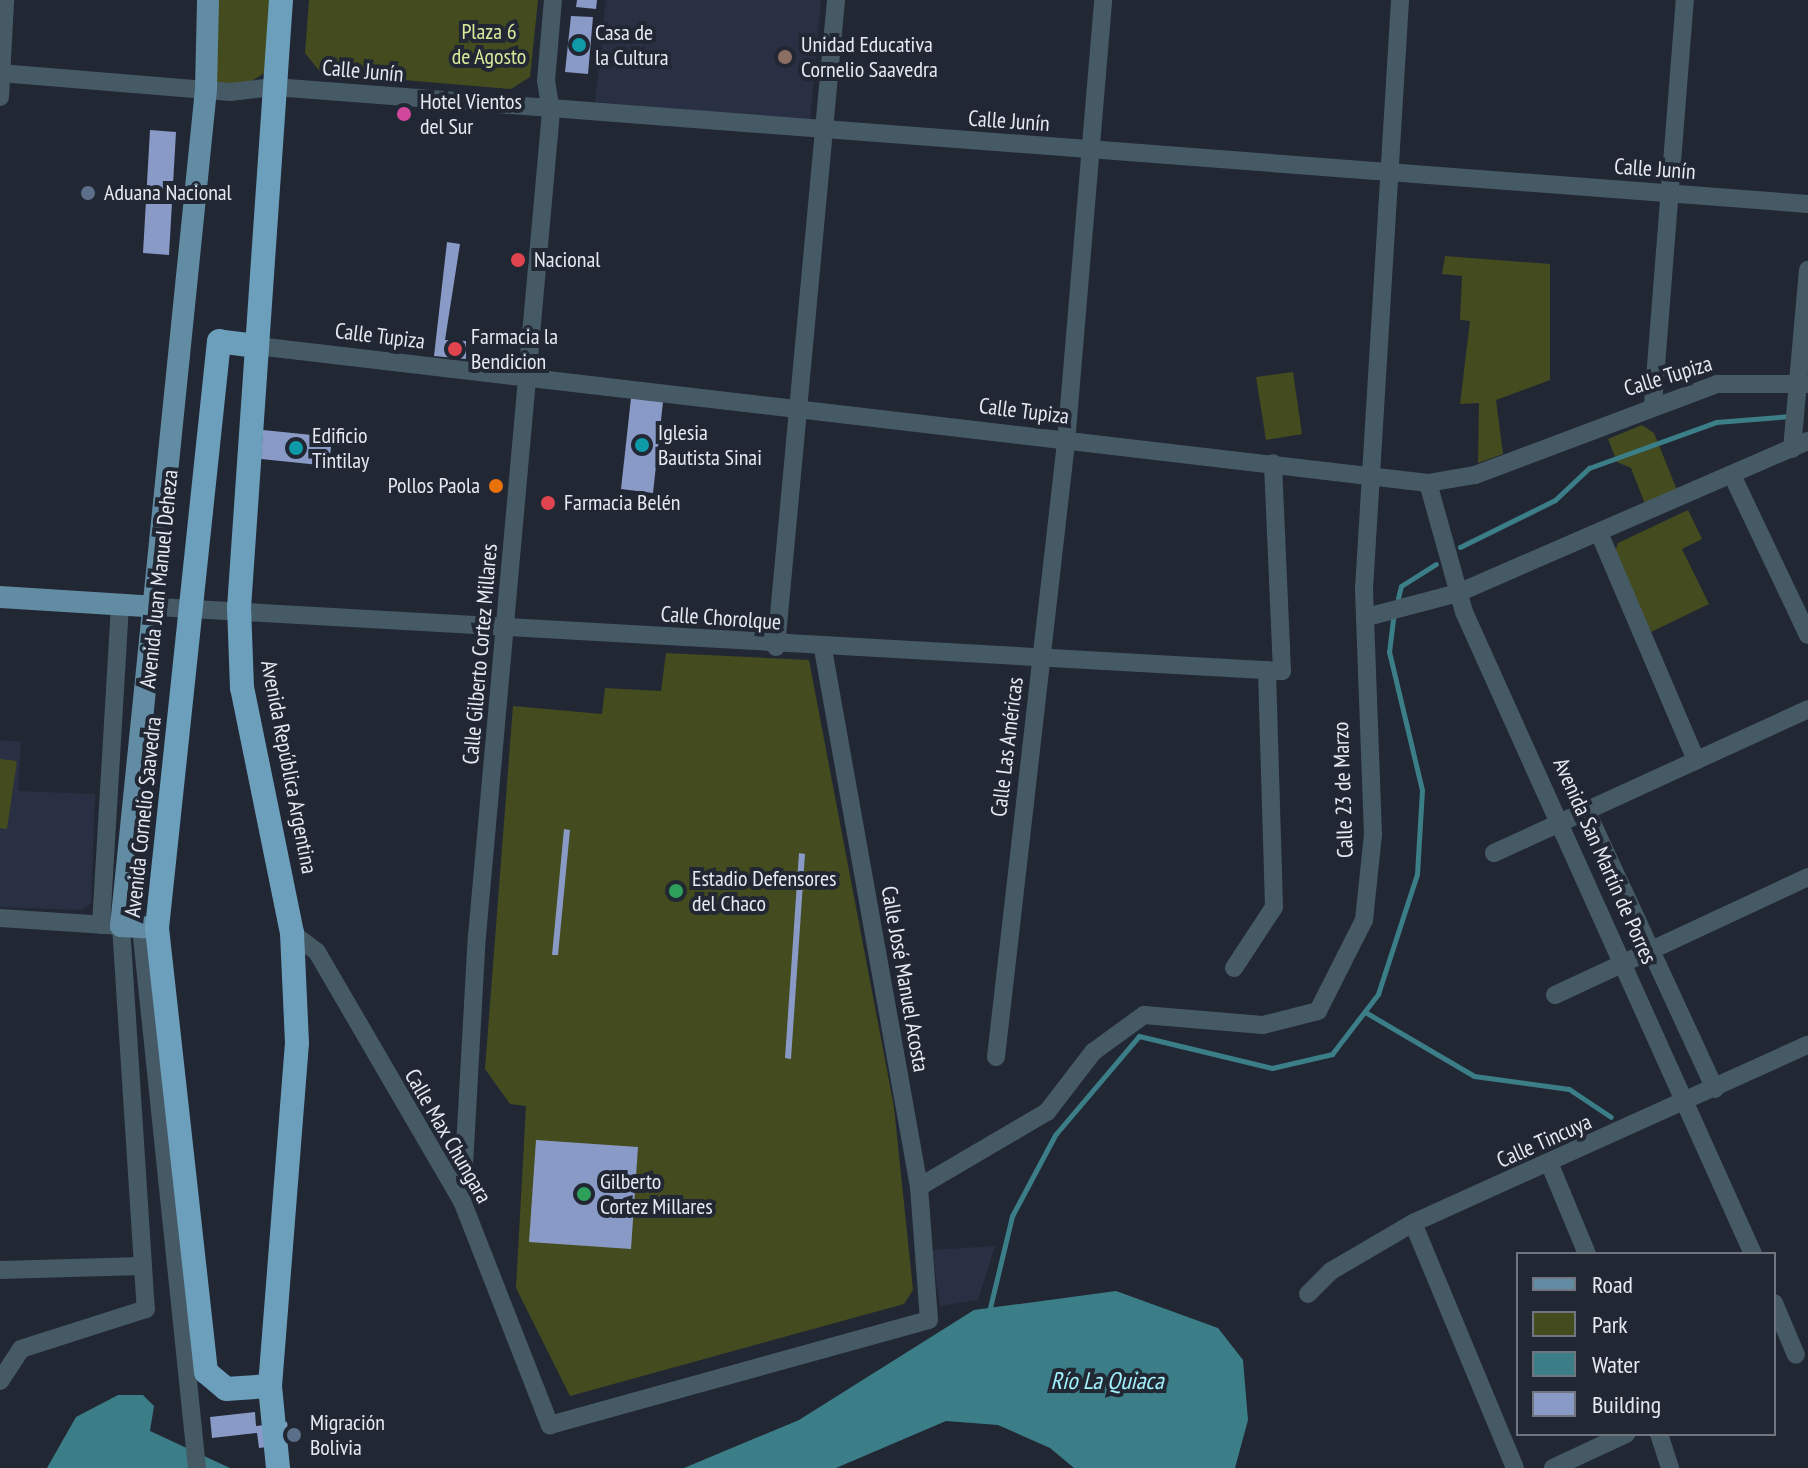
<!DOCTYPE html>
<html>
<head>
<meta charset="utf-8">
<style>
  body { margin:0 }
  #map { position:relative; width:1808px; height:1468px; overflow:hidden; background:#222734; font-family:"PT Sans Narrow",sans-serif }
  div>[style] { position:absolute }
  .built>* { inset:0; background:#2a3043 }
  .green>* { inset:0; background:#444b1e }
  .water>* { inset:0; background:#3b7e87 }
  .stream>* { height:5px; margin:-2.5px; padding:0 2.5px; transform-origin:2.5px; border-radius:2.5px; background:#3b7e87 }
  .building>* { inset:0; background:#8a9ac7 }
  .minor>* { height:18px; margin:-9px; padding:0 9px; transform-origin:9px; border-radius:9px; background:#465a66 }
  .major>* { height:22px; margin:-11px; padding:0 11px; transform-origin:11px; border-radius:11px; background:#618ca3 }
  .highway>* { height:24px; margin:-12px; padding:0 12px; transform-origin:12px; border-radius:12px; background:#6c9fbc }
  .dots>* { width:22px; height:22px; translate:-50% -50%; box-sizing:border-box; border:4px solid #222734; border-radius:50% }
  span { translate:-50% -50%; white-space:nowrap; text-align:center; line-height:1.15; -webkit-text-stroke:8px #222734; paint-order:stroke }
  .park-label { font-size:22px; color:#dbe99d }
  .poi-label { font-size:22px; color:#e6e9f2 }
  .left { translate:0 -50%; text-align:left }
  .right { translate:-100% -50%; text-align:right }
  .street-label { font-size:22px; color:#e6e9f2 }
  .water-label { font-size:24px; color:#a1f1fc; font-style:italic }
  .legend { position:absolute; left:1516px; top:1252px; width:260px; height:184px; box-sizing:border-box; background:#222734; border:2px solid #707580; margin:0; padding:10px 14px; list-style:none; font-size:24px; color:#e6e9f2 }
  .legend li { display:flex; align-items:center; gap:16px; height:40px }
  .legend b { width:40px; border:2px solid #707580 }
</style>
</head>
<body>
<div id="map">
  <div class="built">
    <div style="clip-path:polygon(606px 0,821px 0,810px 120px,595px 102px)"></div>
    <div style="clip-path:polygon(0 740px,21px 742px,18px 791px,95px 794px,91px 903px,82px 910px,0 907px)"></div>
    <div style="clip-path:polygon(995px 1246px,978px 1300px,940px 1306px,932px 1250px)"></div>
  </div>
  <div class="green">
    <div style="clip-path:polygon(216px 0,272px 0,266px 72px,247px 84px,217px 83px)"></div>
    <div style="clip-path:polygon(309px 0,538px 0,530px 77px,511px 89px,321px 73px,305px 53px)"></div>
    <div style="clip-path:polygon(1445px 256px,1550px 264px,1550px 380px,1496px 400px,1503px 454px,1478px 463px,1479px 403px,1460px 404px,1470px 321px,1460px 320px,1462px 276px,1442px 274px)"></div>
    <div style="clip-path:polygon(1293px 372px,1302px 434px,1266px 440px,1256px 377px)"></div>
    <div style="clip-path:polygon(1642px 425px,1654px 433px,1677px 490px,1645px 504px,1631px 468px,1617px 462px,1608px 439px)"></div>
    <div style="clip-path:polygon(1688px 510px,1702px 539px,1682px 549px,1709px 604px,1651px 632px,1614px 554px,1618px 543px)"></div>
    <div style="clip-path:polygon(666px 653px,809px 660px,894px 1107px,913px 1290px,904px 1304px,570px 1396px,516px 1288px,526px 1106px,510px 1104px,485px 1069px,513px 706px,602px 714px,605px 688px,661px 691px)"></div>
    <div style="clip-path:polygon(0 759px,17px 761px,7px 829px,0 828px)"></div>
  </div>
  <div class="water">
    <div style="clip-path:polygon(1116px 1291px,1218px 1328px,1243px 1360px,1248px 1420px,1235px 1468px,1074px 1468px,1050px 1448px,998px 1425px,946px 1421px,836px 1468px,684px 1468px,799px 1420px,974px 1310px)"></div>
    <div style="clip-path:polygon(118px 1395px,143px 1395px,154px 1406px,150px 1431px,230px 1468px,47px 1468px,76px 1417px)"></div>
  </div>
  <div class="stream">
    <div style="left:1460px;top:547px;width:106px;rotate:-26.3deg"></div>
    <div style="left:1555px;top:500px;width:47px;rotate:-43.3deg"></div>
    <div style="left:1589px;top:468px;width:135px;rotate:-19.9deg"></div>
    <div style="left:1716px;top:422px;width:75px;rotate:-4.6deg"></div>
    <div style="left:1398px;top:598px;width:12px;rotate:-76deg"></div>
    <div style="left:1401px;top:586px;width:41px;rotate:-32.2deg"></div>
    <div style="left:1365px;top:1012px;width:126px;rotate:30.4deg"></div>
    <div style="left:1474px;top:1076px;width:96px;rotate:7.8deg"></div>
    <div style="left:1569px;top:1089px;width:50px;rotate:33.7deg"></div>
    <div style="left:988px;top:1316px;width:103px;rotate:-76.5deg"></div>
    <div style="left:1012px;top:1216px;width:92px;rotate:-62deg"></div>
    <div style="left:1055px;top:1135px;width:130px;rotate:-49.7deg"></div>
    <div style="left:1139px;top:1036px;width:137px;rotate:13.5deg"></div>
    <div style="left:1272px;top:1068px;width:62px;rotate:-13.1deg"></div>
    <div style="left:1332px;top:1054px;width:76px;rotate:-52.5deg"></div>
    <div style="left:1378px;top:994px;width:126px;rotate:-72deg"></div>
    <div style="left:1417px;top:874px;width:84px;rotate:-86.6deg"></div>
    <div style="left:1422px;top:790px;width:142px;rotate:-103.4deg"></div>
    <div style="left:1389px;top:652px;width:35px;rotate:-83deg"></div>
  </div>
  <div class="building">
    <div style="clip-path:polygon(577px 0,597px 0,596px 9px,576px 7px)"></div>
    <div style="clip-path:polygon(571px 16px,593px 17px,588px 74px,565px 72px)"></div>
    <div style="clip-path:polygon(150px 130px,176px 132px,169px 255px,143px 253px)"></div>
    <div style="clip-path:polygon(447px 242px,460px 244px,445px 340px,466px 341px,466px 359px,434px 356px)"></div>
    <div style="clip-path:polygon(631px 398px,663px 402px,653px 493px,621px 489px)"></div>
    <div style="clip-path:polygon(263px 430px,332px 437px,329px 466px,261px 459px)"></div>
    <div style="clip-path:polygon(564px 829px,570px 830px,558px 955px,552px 955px)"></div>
    <div style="clip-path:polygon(799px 853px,805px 854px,791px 1059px,785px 1058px)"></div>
    <div style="clip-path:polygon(536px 1140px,638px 1147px,631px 1249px,529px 1242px)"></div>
    <div style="clip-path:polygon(255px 1412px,256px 1426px,287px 1422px,290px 1444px,259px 1448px,257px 1433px,212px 1438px,210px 1417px)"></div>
  </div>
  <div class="minor">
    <div style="left:0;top:73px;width:231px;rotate:4.7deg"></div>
    <div style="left:230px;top:92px;width:44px;rotate:-6.5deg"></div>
    <div style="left:274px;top:87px;width:1538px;rotate:4.36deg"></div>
    <div style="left:0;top:97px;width:97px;rotate:-87deg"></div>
    <div style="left:257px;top:346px;width:1179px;rotate:6.67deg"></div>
    <div style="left:1428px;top:483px;width:48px;rotate:-9.7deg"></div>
    <div style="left:1475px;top:475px;width:259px;rotate:-20.6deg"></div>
    <div style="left:1717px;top:384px;width:91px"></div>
    <div style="left:1653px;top:404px;width:405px;rotate:-85.5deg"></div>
    <div style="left:1792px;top:449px;width:180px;rotate:-84.9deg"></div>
    <div style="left:1732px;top:475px;width:177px;rotate:64.6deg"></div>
    <div style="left:1428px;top:483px;width:134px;rotate:74.4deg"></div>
    <div style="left:1464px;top:612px;width:704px;rotate:65.76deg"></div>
    <div style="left:1600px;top:535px;width:245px;rotate:66.9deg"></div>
    <div style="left:157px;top:607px;width:1127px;rotate:3.26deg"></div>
    <div style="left:1282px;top:671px;width:208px;rotate:-92.5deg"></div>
    <div style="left:1367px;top:617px;width:94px;rotate:-14.8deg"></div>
    <div style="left:1458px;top:593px;width:382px;rotate:-23.5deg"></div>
    <div style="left:776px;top:647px;width:650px;rotate:-84.7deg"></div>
    <div style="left:1587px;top:812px;width:305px;rotate:65.2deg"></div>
    <div style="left:1494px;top:853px;width:345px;rotate:-24.6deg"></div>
    <div style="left:0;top:918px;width:121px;rotate:3.8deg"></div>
    <div style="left:121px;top:926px;width:384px;rotate:86.3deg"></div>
    <div style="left:146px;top:1309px;width:131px;rotate:162.3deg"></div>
    <div style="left:21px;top:1349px;width:38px;rotate:123deg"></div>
    <div style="left:101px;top:925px;width:320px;rotate:-86.6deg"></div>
    <div style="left:141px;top:927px;width:544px;rotate:84.09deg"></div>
    <div style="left:292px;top:933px;width:31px;rotate:37deg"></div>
    <div style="left:317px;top:952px;width:288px;rotate:59.8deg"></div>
    <div style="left:462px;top:1201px;width:241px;rotate:68.6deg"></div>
    <div style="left:550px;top:1425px;width:393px;rotate:-15.5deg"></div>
    <div style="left:929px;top:1320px;width:133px;rotate:-94.3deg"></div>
    <div style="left:919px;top:1187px;width:546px;rotate:-100.12deg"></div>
    <div style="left:1234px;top:968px;width:73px;rotate:-56.7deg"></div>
    <div style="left:1274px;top:907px;width:237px;rotate:-91.7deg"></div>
    <div style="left:1555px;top:995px;width:279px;rotate:-25deg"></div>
    <div style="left:996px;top:1057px;width:618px;rotate:-83.5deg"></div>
    <div style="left:1066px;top:443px;width:445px;rotate:-85.2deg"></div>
    <div style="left:1550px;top:1165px;width:96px;rotate:67.4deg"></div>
    <div style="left:919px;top:1187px;width:148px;rotate:-30.4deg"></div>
    <div style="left:1047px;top:1112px;width:76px;rotate:-52.5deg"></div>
    <div style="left:1093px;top:1052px;width:63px;rotate:-36deg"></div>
    <div style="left:1144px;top:1015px;width:119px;rotate:4.8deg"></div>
    <div style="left:1263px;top:1025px;width:57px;rotate:-14.3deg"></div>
    <div style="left:1318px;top:1011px;width:102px;rotate:-63.2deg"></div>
    <div style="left:1364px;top:920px;width:85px;rotate:-84deg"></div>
    <div style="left:1373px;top:835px;width:246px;rotate:-92.1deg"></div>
    <div style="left:1364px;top:589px;width:590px;rotate:-86.5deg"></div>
    <div style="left:462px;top:1201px;width:265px;rotate:-86.8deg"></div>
    <div style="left:477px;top:936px;width:827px;rotate:-84.87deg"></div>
    <div style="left:551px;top:112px;width:31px;rotate:-99deg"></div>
    <div style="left:546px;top:81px;width:81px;rotate:-85.1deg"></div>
    <div style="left:1413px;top:1223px;width:265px;rotate:67.4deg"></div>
    <div style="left:0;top:1270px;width:142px;rotate:-1.6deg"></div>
    <div style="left:1308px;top:1294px;width:33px;rotate:-45deg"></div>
    <div style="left:1331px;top:1271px;width:95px;rotate:-30.3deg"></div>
    <div style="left:1413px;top:1223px;width:433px;rotate:-24.3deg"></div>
    <div style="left:1774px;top:1303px;width:56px;rotate:67.1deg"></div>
    <div style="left:1659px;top:1434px;width:36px;rotate:72deg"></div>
    <div style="left:1553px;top:1468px;width:81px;rotate:-25deg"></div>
  </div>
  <div class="major">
    <div style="left:0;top:597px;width:157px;rotate:3.6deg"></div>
    <div style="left:157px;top:928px;width:36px;rotate:-177deg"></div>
    <div style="left:121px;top:926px;width:841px;rotate:-84.2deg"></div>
    <div style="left:206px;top:89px;width:89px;rotate:-88.7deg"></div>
  </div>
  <div class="highway">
    <div style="left:257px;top:346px;width:38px;rotate:-173deg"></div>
    <div style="left:219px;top:341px;width:590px;rotate:96.03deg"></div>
    <div style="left:157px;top:928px;width:447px;rotate:83.7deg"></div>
    <div style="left:206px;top:1372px;width:26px;rotate:40deg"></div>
    <div style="left:226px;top:1389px;width:44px;rotate:-3.9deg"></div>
    <div style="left:278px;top:1468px;width:82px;rotate:-95.6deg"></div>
    <div style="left:270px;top:1386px;width:344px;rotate:-85.5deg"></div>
    <div style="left:297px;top:1043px;width:110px;rotate:-92.6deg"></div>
    <div style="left:292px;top:933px;width:250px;rotate:-101.5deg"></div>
    <div style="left:242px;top:688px;width:80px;rotate:-92.1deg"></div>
    <div style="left:239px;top:608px;width:609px;rotate:-86.05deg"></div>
  </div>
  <div class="dots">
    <div style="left:579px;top:45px;background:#0f9aa8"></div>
    <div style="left:785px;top:57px;background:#8d6e63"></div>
    <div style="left:404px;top:114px;background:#d1479c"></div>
    <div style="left:88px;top:193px;background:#5c6f8a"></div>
    <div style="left:518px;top:260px;background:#e0444e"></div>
    <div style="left:455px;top:349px;background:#e0444e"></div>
    <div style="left:642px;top:445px;background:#0f9aa8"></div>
    <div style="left:296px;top:448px;background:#0f9aa8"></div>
    <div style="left:496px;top:486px;background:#e8710a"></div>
    <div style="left:548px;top:503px;background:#e0444e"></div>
    <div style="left:676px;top:891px;background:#2e9e5b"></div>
    <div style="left:584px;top:1194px;background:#2e9e5b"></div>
    <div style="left:294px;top:1435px;background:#5c6f8a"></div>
  </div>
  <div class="park-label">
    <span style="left:489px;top:44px">Plaza 6<br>de Agosto</span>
  </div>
  <div class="poi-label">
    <span class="left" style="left:595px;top:45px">Casa de<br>la Cultura</span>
    <span class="left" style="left:801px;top:57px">Unidad Educativa<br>Cornelio Saavedra</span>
    <span class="left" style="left:420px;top:114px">Hotel Vientos<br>del Sur</span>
    <span class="left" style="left:104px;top:193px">Aduana Nacional</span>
    <span class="left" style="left:534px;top:260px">Nacional</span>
    <span class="left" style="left:471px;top:349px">Farmacia la<br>Bendicion</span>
    <span class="left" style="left:658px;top:445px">Iglesia<br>Bautista Sinai</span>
    <span class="left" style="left:312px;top:448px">Edificio<br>Tintilay</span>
    <span class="right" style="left:480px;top:486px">Pollos Paola</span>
    <span class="left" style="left:564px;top:503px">Farmacia Belén</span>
    <span class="left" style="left:692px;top:891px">Estadio Defensores<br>del Chaco</span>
    <span class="left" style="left:600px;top:1194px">Gilberto<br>Cortez Millares</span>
    <span class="left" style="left:310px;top:1435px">Migración<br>Bolivia</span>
  </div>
  <div class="street-label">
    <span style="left:363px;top:71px;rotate:5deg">Calle Junín</span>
    <span style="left:1009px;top:121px;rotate:4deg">Calle Junín</span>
    <span style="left:1655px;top:169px;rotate:4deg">Calle Junín</span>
    <span style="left:380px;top:336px;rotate:7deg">Calle Tupiza</span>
    <span style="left:1668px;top:376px;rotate:-17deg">Calle Tupiza</span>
    <span style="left:1024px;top:411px;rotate:7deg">Calle Tupiza</span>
    <span style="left:159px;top:579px;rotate:-84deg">Avenida Juan Manuel Deheza</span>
    <span style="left:721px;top:618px;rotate:4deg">Calle Chorolque</span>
    <span style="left:480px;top:654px;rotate:-85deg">Calle Gilberto Cortez Millares</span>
    <span style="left:1007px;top:747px;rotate:-83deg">Calle Las Américas</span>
    <span style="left:289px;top:767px;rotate:79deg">Avenida República Argentina</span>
    <span style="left:1343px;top:790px;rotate:-92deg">Calle 23 de Marzo</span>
    <span style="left:143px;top:817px;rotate:-84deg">Avenida Cornelio Saavedra</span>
    <span style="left:1605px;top:861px;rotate:66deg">Avenida San Martín de Porres</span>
    <span style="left:905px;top:979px;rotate:80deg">Calle José Manuel Acosta</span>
    <span style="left:448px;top:1136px;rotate:60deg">Calle Max Chungara</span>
    <span style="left:1544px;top:1141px;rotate:-24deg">Calle Tincuya</span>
  </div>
  <div class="water-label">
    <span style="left:1107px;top:1381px">Río La Quiaca</span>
  </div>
  <ul class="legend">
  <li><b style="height:10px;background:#618ca3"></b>Road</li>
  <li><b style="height:22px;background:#444b1e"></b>Park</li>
  <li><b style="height:22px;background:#3b7e87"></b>Water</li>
  <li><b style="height:22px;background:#8a9ac7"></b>Building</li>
  </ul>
</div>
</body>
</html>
